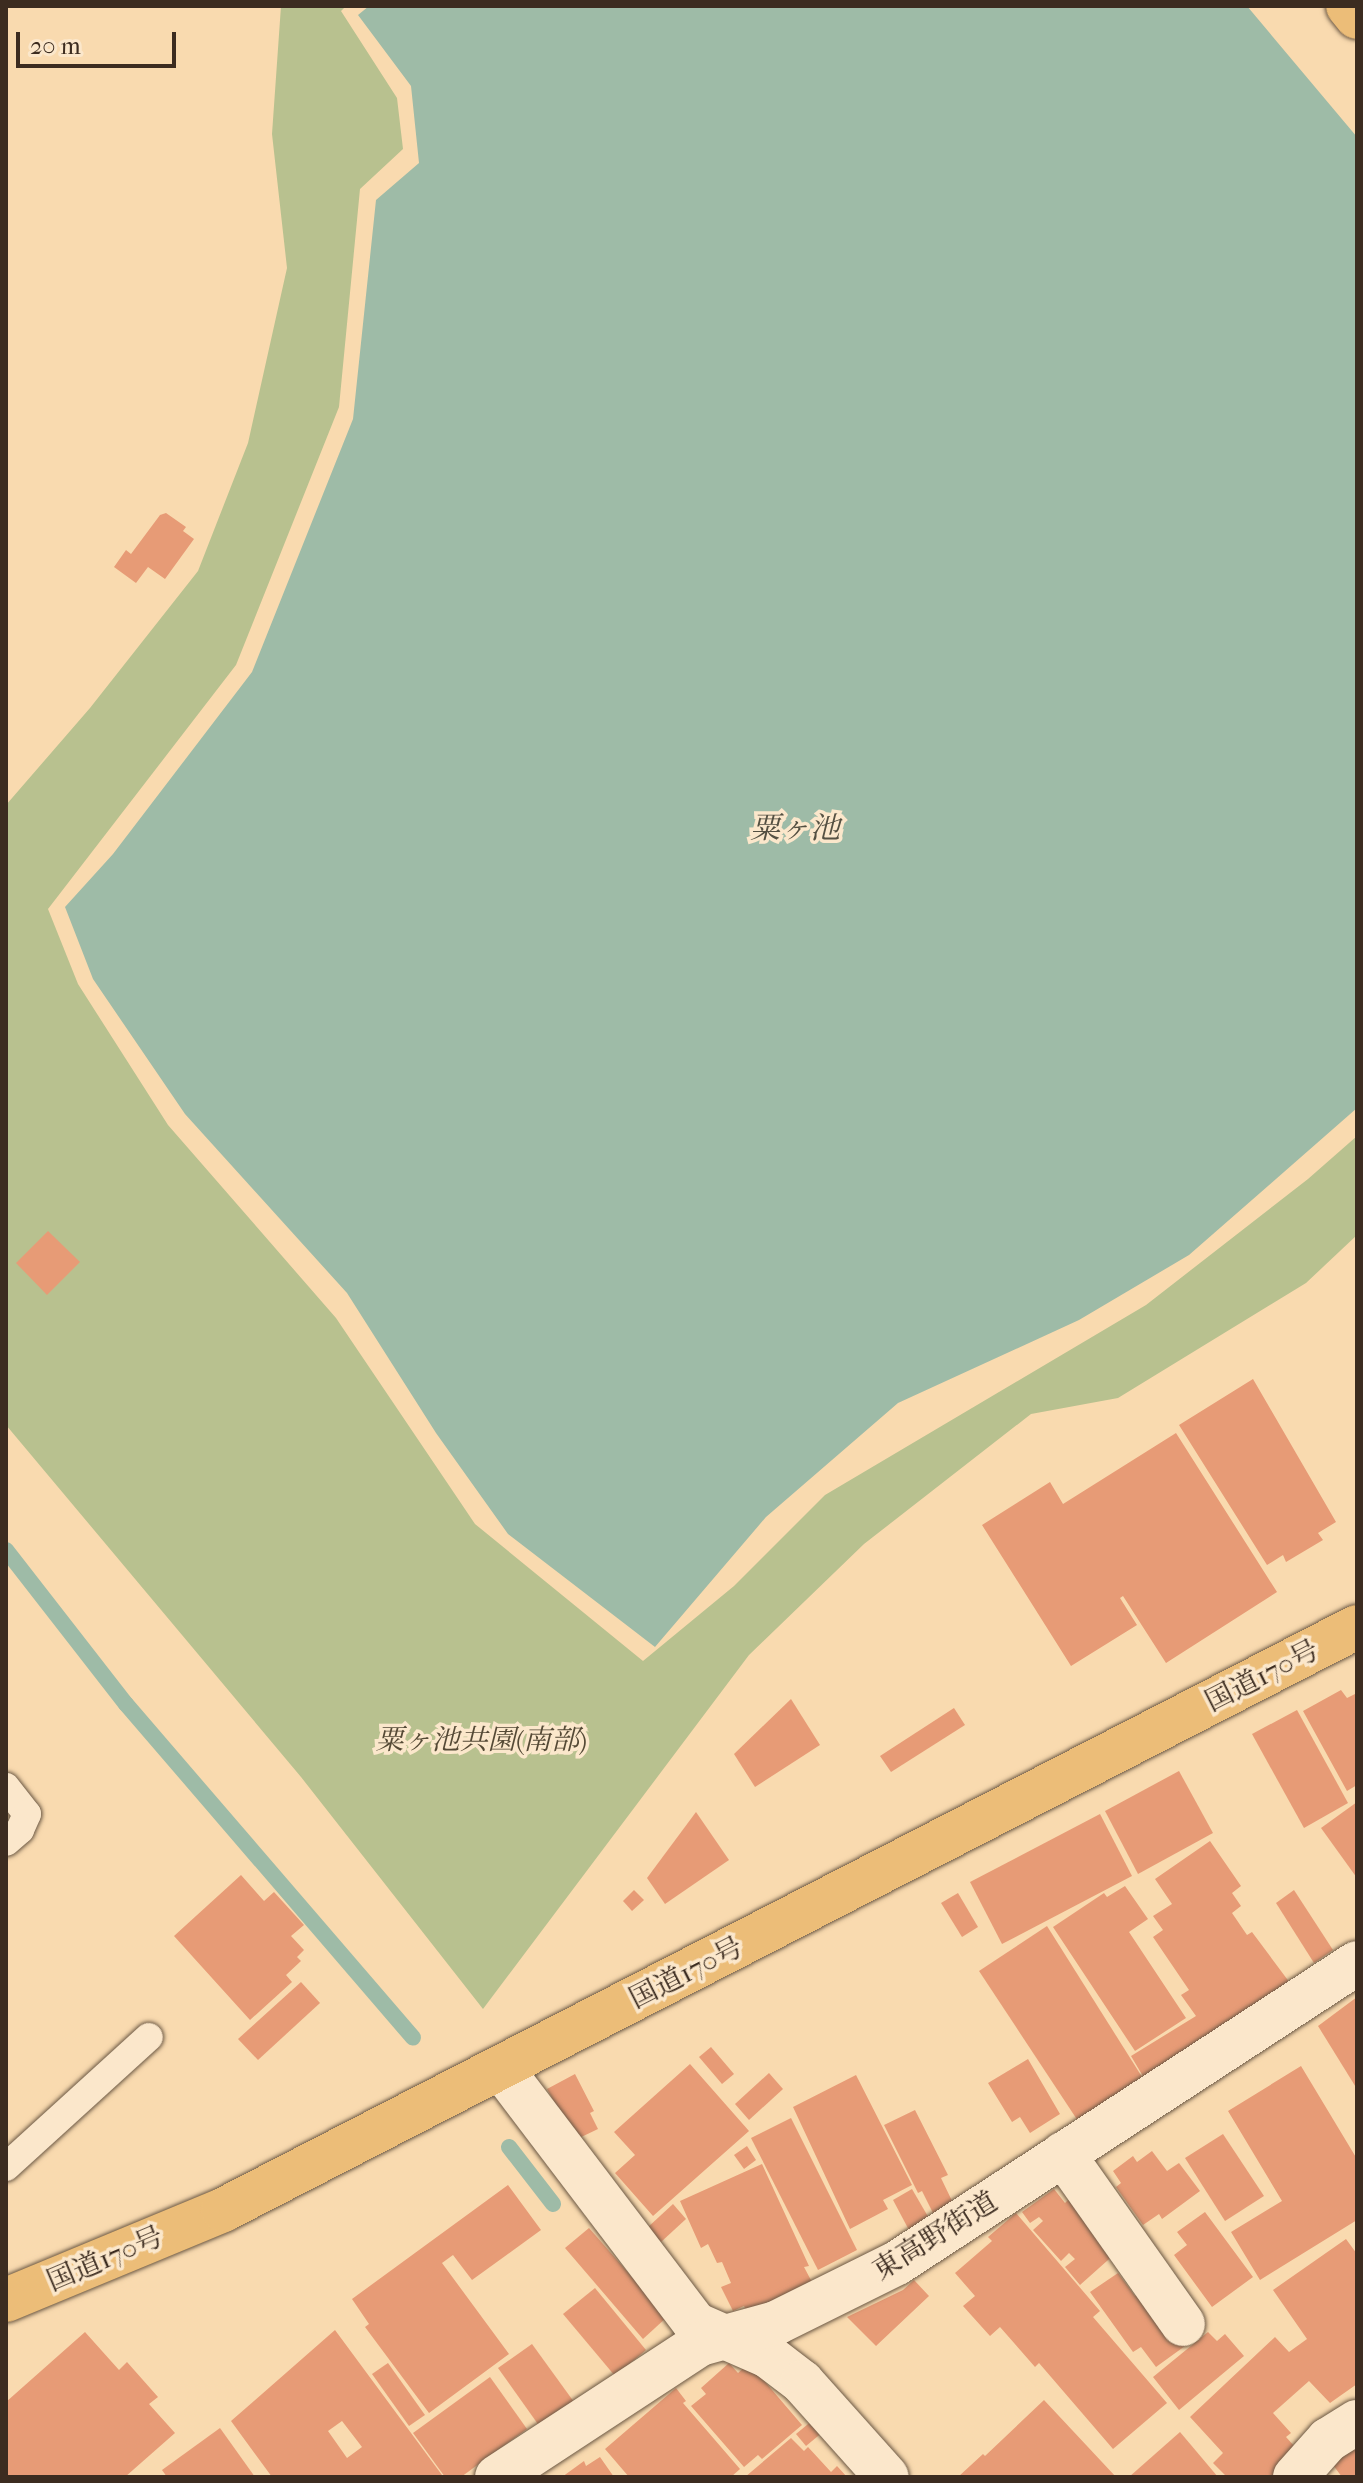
<!DOCTYPE html>
<html>
<head>
<meta charset="utf-8">
<style>
  body { margin:0 }
  #map { position:relative; width:1363px; height:2483px; overflow:hidden; background:#f9daaf; font-family:"IM FELL French Canon","Noto Serif JP",serif }
  div>[style] { position:absolute }
  .green>* { inset:0; background:#b8c18f }
  .water>* { inset:0; background:#9ebba7 }
  .stream>* { height:16px; margin:-8px; padding:0 8px; transform-origin:8px; border-radius:8px; background:#9ebba7 }
  .building>* { inset:0; background:#e79b76 }
  .roads { filter:drop-shadow(0 0 2px #6b5844) drop-shadow(0 0 2px #6b5844) }
  .lane>* { height:28px; margin:-14px; padding:0 14px; transform-origin:14px; border-radius:14px; background:#fbe7cb }
  .street>* { height:44px; margin:-22px; padding:0 22px; transform-origin:22px; border-radius:22px; background:#fbe7cb }
  .primary>* { height:44px; margin:-22px; padding:0 22px; transform-origin:22px; border-radius:22px; background:#ecbd78 }
  .highway>* { height:44px; margin:-22px; padding:0 22px; transform-origin:22px; border-radius:22px; background:#ecbd78 }
  span { translate:-50% -50%; white-space:nowrap; text-align:center; line-height:1.15; -webkit-text-stroke:7px #fbe7cb; paint-order:stroke }
  .street-label { font-size:28px; color:#3c2c20 }
  .park-label { font-size:28px; color:#554a36; font-style:italic }
  .water-label { font-size:30px; color:#545042; font-style:italic }
  .frame { position:absolute; inset:0; border:8px solid #3c2c20; pointer-events:none }
  .scale { position:absolute; left:16px; top:32px; width:160px; height:36px; box-sizing:border-box; border:4px solid #3c2c20; border-top:0; padding-left:10px; font-size:24px; line-height:28px; white-space:nowrap; color:#3c2c20; -webkit-text-stroke:6px #fbe7cb; paint-order:stroke }
</style>
</head>
<body>
<div id="map">
  <div class="green">
    <div style="clip-path:polygon(281px 6px,346px 6px,341px 11px,397px 98px,403px 149px,360px 189px,339px 407px,236px 665px,48px 909px,78px 984px,168px 1125px,336px 1318px,475px 1524px,643px 1661px,734px 1586px,825px 1495px,1146px 1305px,1308px 1179px,1357px 1136px,1357px 1235px,1306px 1283px,1118px 1398px,1031px 1414px,864px 1544px,749px 1655px,483px 2009px,301px 1777px,6px 1425px,6px 805px,90px 708px,198px 571px,248px 443px,287px 268px,272px 134px)"></div>
  </div>
  <div class="water">
    <div style="clip-path:polygon(369px 6px,1247px 6px,1357px 137px,1357px 1108px,1189px 1255px,1079px 1320px,898px 1403px,766px 1517px,655px 1647px,508px 1534px,436px 1433px,347px 1293px,185px 1114px,93px 979px,65px 907px,113px 854px,252px 672px,353px 419px,376px 200px,419px 163px,411px 86px,358px 15px)"></div>
  </div>
  <div class="stream">
    <div style="left:6px;top:1550px;width:195px;rotate:52.1deg"></div>
    <div style="left:126px;top:1704px;width:440px;rotate:49.3deg"></div>
    <div style="left:509px;top:2147px;width:72px;rotate:52.3deg"></div>
  </div>
  <div class="building">
    <div style="clip-path:polygon(166px 513px,186px 527px,183px 531px,194px 539px,165px 579px,148px 567px,136px 583px,114px 567px,126px 550px,131px 554px,160px 515px)"></div>
    <div style="clip-path:polygon(48px 1231px,80px 1262px,47px 1295px,16px 1263px)"></div>
    <div style="clip-path:polygon(1253px 1379px,1336px 1522px,1318px 1533px,1323px 1540px,1286px 1562px,1283px 1555px,1267px 1565px,1179px 1425px)"></div>
    <div style="clip-path:polygon(1176px 1433px,1277px 1592px,1166px 1663px,1123px 1596px,1120px 1598px,1137px 1625px,1071px 1666px,982px 1525px,1050px 1482px,1063px 1504px)"></div>
    <div style="clip-path:polygon(1341px 1690px,1347px 1698px,1357px 1693px,1357px 1785px,1347px 1791px,1303px 1711px)"></div>
    <div style="clip-path:polygon(791px 1699px,820px 1745px,755px 1787px,734px 1754px)"></div>
    <div style="clip-path:polygon(954px 1708px,965px 1725px,891px 1772px,880px 1756px)"></div>
    <div style="clip-path:polygon(1297px 1710px,1348px 1803px,1304px 1828px,1252px 1734px)"></div>
    <div style="clip-path:polygon(1179px 1771px,1213px 1833px,1138px 1874px,1105px 1811px)"></div>
    <div style="clip-path:polygon(1357px 1802px,1357px 1878px,1321px 1828px)"></div>
    <div style="clip-path:polygon(696px 1812px,729px 1860px,665px 1904px,647px 1878px)"></div>
    <div style="clip-path:polygon(1100px 1814px,1132px 1876px,1002px 1944px,970px 1882px)"></div>
    <div style="clip-path:polygon(1210px 1841px,1241px 1886px,1232px 1893px,1241px 1906px,1232px 1913px,1247px 1935px,1252px 1932px,1290px 1983px,1144px 2078px,1131px 2056px,1196px 2016px,1181px 1995px,1189px 1990px,1153px 1937px,1163px 1930px,1153px 1916px,1172px 1904px,1155px 1879px)"></div>
    <div style="clip-path:polygon(241px 1875px,264px 1901px,274px 1892px,304px 1925px,291px 1936px,304px 1950px,297px 1957px,301px 1961px,286px 1975px,292px 1982px,250px 2020px,174px 1936px)"></div>
    <div style="clip-path:polygon(1125px 1886px,1148px 1919px,1129px 1932px,1186px 2018px,1135px 2051px,1053px 1927px,1104px 1893px,1107px 1897px)"></div>
    <div style="clip-path:polygon(634px 1890px,644px 1900px,632px 1911px,623px 1901px)"></div>
    <div style="clip-path:polygon(1294px 1890px,1333px 1950px,1314px 1963px,1276px 1903px)"></div>
    <div style="clip-path:polygon(958px 1893px,978px 1927px,962px 1937px,941px 1903px)"></div>
    <div style="clip-path:polygon(1047px 1926px,1144px 2080px,1078px 2121px,979px 1971px)"></div>
    <div style="clip-path:polygon(301px 1982px,320px 2003px,258px 2060px,238px 2039px)"></div>
    <div style="clip-path:polygon(1357px 1997px,1357px 2089px,1318px 2026px)"></div>
    <div style="clip-path:polygon(711px 2047px,734px 2074px,722px 2084px,699px 2057px)"></div>
    <div style="clip-path:polygon(1028px 2059px,1060px 2114px,1030px 2133px,1020px 2117px,1012px 2122px,988px 2083px)"></div>
    <div style="clip-path:polygon(690px 2064px,749px 2131px,653px 2216px,615px 2173px,635px 2155px,614px 2132px)"></div>
    <div style="clip-path:polygon(1301px 2066px,1357px 2159px,1357px 2220px,1260px 2280px,1231px 2232px,1282px 2201px,1228px 2111px)"></div>
    <div style="clip-path:polygon(769px 2073px,783px 2089px,749px 2120px,735px 2104px)"></div>
    <div style="clip-path:polygon(575px 2074px,594px 2111px,590px 2113px,598px 2129px,575px 2140px,547px 2089px)"></div>
    <div style="clip-path:polygon(856px 2075px,912px 2185px,883px 2200px,888px 2209px,850px 2229px,793px 2107px)"></div>
    <div style="clip-path:polygon(915px 2110px,948px 2175px,941px 2178px,954px 2205px,934px 2215px,922px 2191px,918px 2193px,884px 2125px)"></div>
    <div style="clip-path:polygon(791px 2118px,857px 2250px,818px 2270px,751px 2138px)"></div>
    <div style="clip-path:polygon(1223px 2134px,1264px 2196px,1225px 2221px,1185px 2158px)"></div>
    <div style="clip-path:polygon(747px 2146px,756px 2160px,744px 2169px,734px 2155px)"></div>
    <div style="clip-path:polygon(1152px 2151px,1167px 2171px,1179px 2163px,1200px 2191px,1162px 2219px,1159px 2214px,1143px 2225px,1116px 2187px,1121px 2183px,1113px 2171px,1133px 2156px,1137px 2162px)"></div>
    <div style="clip-path:polygon(762px 2164px,809px 2266px,804px 2267px,813px 2284px,748px 2314px,744px 2306px,733px 2311px,721px 2287px,731px 2283px,722px 2262px,717px 2263px,708px 2244px,701px 2248px,680px 2201px)"></div>
    <div style="clip-path:polygon(508px 2185px,541px 2230px,472px 2280px,453px 2255px,442px 2263px,509px 2354px,429px 2413px,365px 2327px,369px 2324px,352px 2299px)"></div>
    <div style="clip-path:polygon(912px 2189px,930px 2220px,910px 2232px,893px 2200px)"></div>
    <div style="clip-path:polygon(1054px 2189px,1065px 2203px,1070px 2198px,1117px 2252px,1080px 2285px,1065px 2267px,1075px 2259px,1069px 2253px,1061px 2261px,1033px 2230px,1043px 2221px,1039px 2217px,1030px 2223px,1022px 2212px)"></div>
    <div style="clip-path:polygon(673px 2204px,686px 2219px,661px 2242px,647px 2228px)"></div>
    <div style="clip-path:polygon(1205px 2212px,1253px 2277px,1212px 2307px,1174px 2255px,1187px 2245px,1177px 2232px)"></div>
    <div style="clip-path:polygon(1016px 2213px,1100px 2311px,1093px 2317px,1167px 2403px,1113px 2449px,1039px 2363px,1035px 2367px,1000px 2327px,990px 2336px,963px 2306px,975px 2296px,955px 2273px,992px 2241px,988px 2237px)"></div>
    <div style="clip-path:polygon(589px 2228px,667px 2317px,643px 2339px,565px 2248px)"></div>
    <div style="clip-path:polygon(1346px 2239px,1357px 2254px,1357px 2384px,1330px 2403px,1309px 2381px,1273px 2413px,1291px 2433px,1286px 2437px,1305px 2458px,1284px 2477px,1227px 2477px,1213px 2463px,1223px 2453px,1190px 2417px,1275px 2337px,1289px 2352px,1307px 2339px,1273px 2290px)"></div>
    <div style="clip-path:polygon(1118px 2273px,1135px 2296px,1144px 2289px,1185px 2346px,1156px 2367px,1141px 2347px,1133px 2352px,1090px 2292px)"></div>
    <div style="clip-path:polygon(914px 2280px,929px 2296px,876px 2346px,847px 2317px,903px 2290px)"></div>
    <div style="clip-path:polygon(595px 2288px,646px 2350px,615px 2376px,563px 2314px)"></div>
    <div style="clip-path:polygon(evenodd,335px 2330px,442px 2475px,440px 2477px,272px 2477px,231px 2421px,335px 2330px,342px 2421px,362px 2447px,347px 2458px,328px 2431px,342px 2421px)"></div>
    <div style="clip-path:polygon(85px 2332px,119px 2370px,127px 2362px,158px 2397px,149px 2404px,175px 2433px,125px 2477px,6px 2477px,6px 2402px)"></div>
    <div style="clip-path:polygon(1208px 2332px,1217px 2341px,1225px 2334px,1244px 2356px,1179px 2410px,1153px 2377px)"></div>
    <div style="clip-path:polygon(532px 2344px,574px 2402px,540px 2427px,498px 2368px)"></div>
    <div style="clip-path:polygon(388px 2363px,425px 2415px,409px 2426px,372px 2374px)"></div>
    <div style="clip-path:polygon(729px 2363px,738px 2373px,749px 2363px,802px 2425px,762px 2459px,758px 2455px,744px 2467px,691px 2406px,706px 2394px,701px 2388px)"></div>
    <div style="clip-path:polygon(490px 2377px,527px 2429px,461px 2477px,445px 2477px,413px 2433px)"></div>
    <div style="clip-path:polygon(676px 2388px,686px 2401px,683px 2403px,740px 2469px,731px 2477px,629px 2477px,605px 2449px)"></div>
    <div style="clip-path:polygon(1044px 2400px,1116px 2477px,958px 2477px,983px 2454px,985px 2456px)"></div>
    <div style="clip-path:polygon(825px 2410px,835px 2422px,806px 2446px,796px 2434px)"></div>
    <div style="clip-path:polygon(220px 2428px,255px 2477px,167px 2477px,162px 2470px)"></div>
    <div style="clip-path:polygon(1180px 2432px,1218px 2477px,1129px 2477px)"></div>
    <div style="clip-path:polygon(791px 2438px,804px 2451px,808px 2447px,831px 2472px,837px 2466px,847px 2477px,745px 2477px)"></div>
    <div style="clip-path:polygon(1357px 2446px,1357px 2477px,1342px 2477px,1333px 2465px)"></div>
    <div style="clip-path:polygon(600px 2457px,614px 2477px,562px 2477px,584px 2461px,586px 2466px)"></div>
  </div>
  <div class="roads">
    <div class="lane">
      <div style="left:6px;top:1787px;width:34px;rotate:52deg"></div>
      <div style="left:27px;top:1814px;width:17px;rotate:114deg"></div>
      <div style="left:20px;top:1830px;width:18px;rotate:139deg"></div>
      <div style="left:6px;top:2167px;width:193px;rotate:-42.3deg"></div>
    </div>
    <div class="street">
      <div style="left:501px;top:2068px;width:321px;rotate:52.8deg"></div>
      <div style="left:695px;top:2324px;width:80px;rotate:23.7deg"></div>
      <div style="left:768px;top:2356px;width:43px;rotate:37.4deg"></div>
      <div style="left:802px;top:2382px;width:127px;rotate:48.2deg"></div>
      <div style="left:1063px;top:2154px;width:208px;rotate:54.8deg"></div>
      <div style="left:497px;top:2477px;width:243px;rotate:-33.2deg"></div>
      <div style="left:700px;top:2344px;width:79px;rotate:-15.4deg"></div>
      <div style="left:776px;top:2323px;width:135px;rotate:-26.4deg"></div>
      <div style="left:897px;top:2263px;width:549px;rotate:-33.11deg"></div>
      <div style="left:1295px;top:2477px;width:50px;rotate:-48.3deg"></div>
      <div style="left:1328px;top:2440px;width:34px;rotate:-32deg"></div>
    </div>
    <div class="primary">
      <div style="left:1348px;top:6px;width:14px;rotate:51deg"></div>
    </div>
    <div class="highway">
      <div style="left:6px;top:2300px;width:235px;rotate:-22.5deg"></div>
      <div style="left:223px;top:2210px;width:1275px;rotate:-27.21deg"></div>
    </div>
  </div>
  <div class="street-label">
    <span style="left:1262px;top:1676px;rotate:-27deg">国道170号</span>
    <span style="left:686px;top:1973px;rotate:-27deg">国道170号</span>
    <span style="left:935px;top:2236px;rotate:-32deg">東高野街道</span>
    <span style="left:105px;top:2259px;rotate:-23deg">国道170号</span>
  </div>
  <div class="park-label">
    <span style="left:481px;top:1740px">粟ヶ池共園(南部)</span>
  </div>
  <div class="water-label">
    <span style="left:795px;top:829px">粟ヶ池</span>
  </div>
  <div class="frame"></div>
  <div class="scale">20 m</div>
</div>
</body>
</html>
